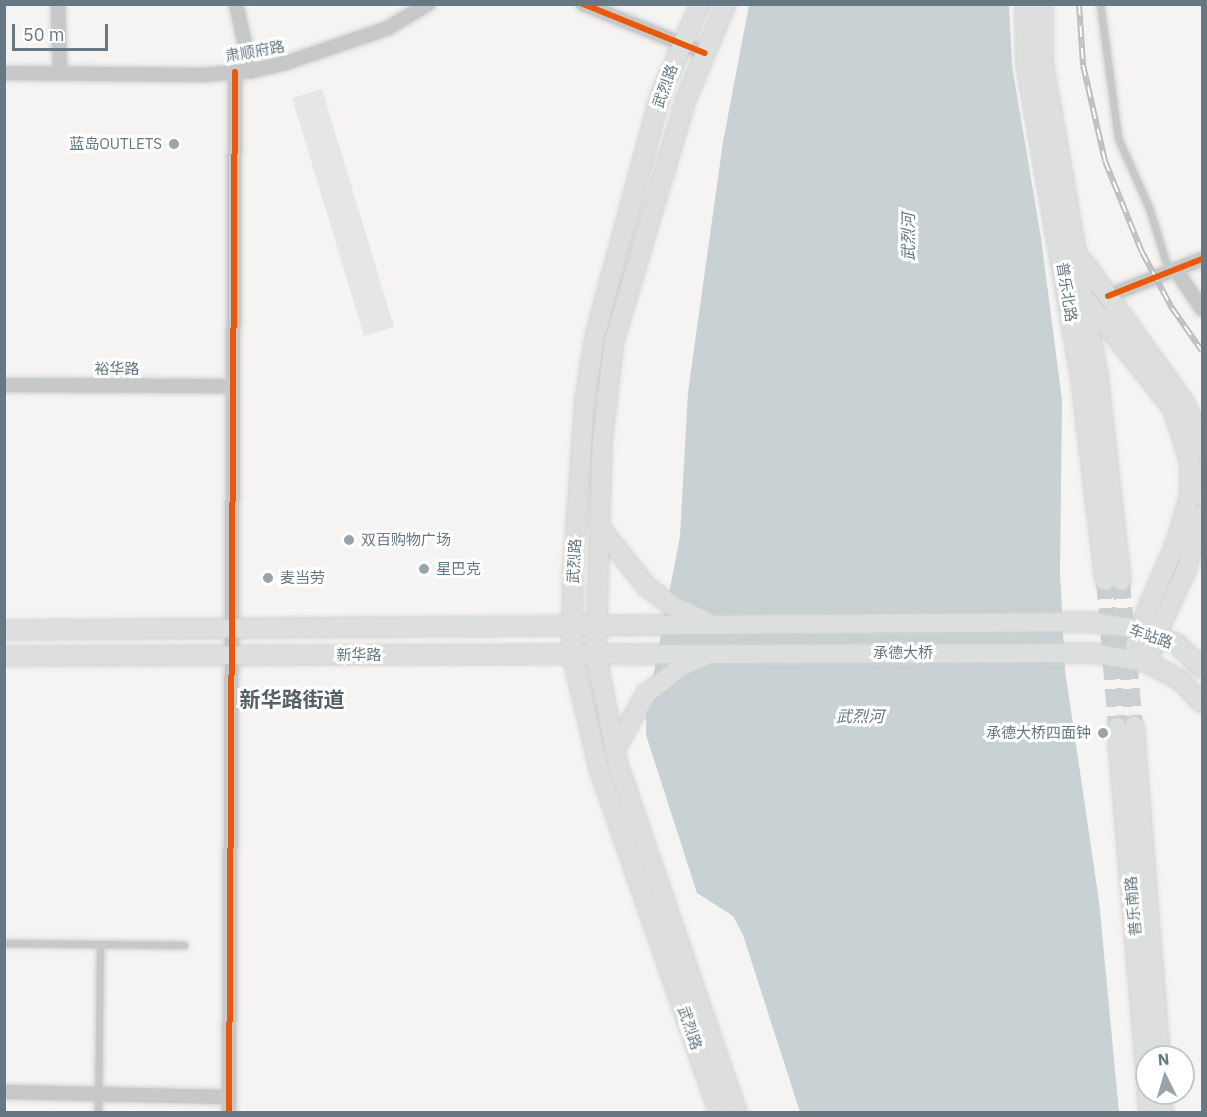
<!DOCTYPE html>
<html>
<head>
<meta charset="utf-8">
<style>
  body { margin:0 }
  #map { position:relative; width:1207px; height:1117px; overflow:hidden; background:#f5f4f3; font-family:"IBM Plex Sans","Noto Sans SC",sans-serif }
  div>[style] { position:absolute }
  .built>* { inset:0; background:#e5e6e6 }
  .water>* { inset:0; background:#c8d1d3 }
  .secondary-tunnel>* { height:18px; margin-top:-9px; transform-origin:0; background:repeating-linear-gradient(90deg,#cacfd1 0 18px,transparent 0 27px) }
  .roads { filter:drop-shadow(0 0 2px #d0d1d1) drop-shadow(0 0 2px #d0d1d1) }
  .service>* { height:7px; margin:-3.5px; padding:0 3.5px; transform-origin:3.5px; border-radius:3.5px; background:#c7c8c8 }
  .minor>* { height:14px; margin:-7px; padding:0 7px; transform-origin:7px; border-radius:7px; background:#c7c8c8 }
  .secondary>* { height:18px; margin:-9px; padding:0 9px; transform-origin:9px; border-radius:9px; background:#dddede }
  .rail>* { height:6px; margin-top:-3px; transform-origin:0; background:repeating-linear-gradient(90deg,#fff 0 11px,#bcbebf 0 22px); box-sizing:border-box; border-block:2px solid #bcbebf }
  .cycleway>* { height:6px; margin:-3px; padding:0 3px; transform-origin:3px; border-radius:3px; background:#e8590c }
  .dots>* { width:16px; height:16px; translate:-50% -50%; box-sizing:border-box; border:3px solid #fff; border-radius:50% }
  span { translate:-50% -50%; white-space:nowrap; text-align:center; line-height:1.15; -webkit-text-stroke:6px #fff; paint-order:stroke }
  .street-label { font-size:15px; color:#667882 }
  .poi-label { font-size:15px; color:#667882 }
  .right { translate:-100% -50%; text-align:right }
  .left { translate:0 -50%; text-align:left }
  .water-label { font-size:16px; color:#62797f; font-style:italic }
  .district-label { font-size:21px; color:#546067; font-weight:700 }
  .frame { position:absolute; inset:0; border:6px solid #667882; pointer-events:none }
  .north { position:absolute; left:1135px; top:1045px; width:60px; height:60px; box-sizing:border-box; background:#fff; border:2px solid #c2c9cd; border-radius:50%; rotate:355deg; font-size:16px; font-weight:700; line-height:24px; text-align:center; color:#667882 }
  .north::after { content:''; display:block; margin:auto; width:21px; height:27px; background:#98a3aa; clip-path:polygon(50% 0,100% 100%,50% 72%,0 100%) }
  .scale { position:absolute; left:12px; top:24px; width:96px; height:27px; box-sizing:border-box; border:3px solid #667882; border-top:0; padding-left:8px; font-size:18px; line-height:21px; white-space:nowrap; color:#667882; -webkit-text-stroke:4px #fff; paint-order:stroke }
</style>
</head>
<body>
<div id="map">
  <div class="built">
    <div style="clip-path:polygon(322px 89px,394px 327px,364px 336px,292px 98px)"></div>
  </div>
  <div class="water">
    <div style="clip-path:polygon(749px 5px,1009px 5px,1012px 66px,1041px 238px,1062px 400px,1060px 573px,1065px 670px,1099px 901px,1119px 1112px,800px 1112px,743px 935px,733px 916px,697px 893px,646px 735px,646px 714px,680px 536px,688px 392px,723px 142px)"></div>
  </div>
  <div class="secondary-tunnel">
    <div style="left:1105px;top:581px;width:146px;rotate:85.3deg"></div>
    <div style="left:1121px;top:581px;width:146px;rotate:84.9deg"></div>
  </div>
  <div class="roads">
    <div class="service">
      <div style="left:1100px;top:4px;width:135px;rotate:82.3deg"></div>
      <div style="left:1118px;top:138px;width:77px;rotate:66.1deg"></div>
      <div style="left:1149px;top:208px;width:67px;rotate:72.6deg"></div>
      <div style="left:4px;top:943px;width:180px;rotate:0.6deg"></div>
      <div style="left:98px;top:1112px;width:168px;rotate:-89.3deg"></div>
    </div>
    <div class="minor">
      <div style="left:58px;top:4px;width:69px;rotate:88.3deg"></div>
      <div style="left:236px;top:4px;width:69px;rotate:77.4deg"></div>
      <div style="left:583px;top:4px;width:131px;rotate:22deg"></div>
      <div style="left:4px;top:73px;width:199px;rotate:0.6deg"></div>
      <div style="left:203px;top:75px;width:48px;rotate:-4.8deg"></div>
      <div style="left:251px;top:71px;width:36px;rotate:-13deg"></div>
      <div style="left:286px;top:63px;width:108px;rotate:-18.9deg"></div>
      <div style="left:388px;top:28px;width:47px;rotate:-31deg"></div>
      <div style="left:1176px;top:270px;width:47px;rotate:56.3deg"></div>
      <div style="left:1108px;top:296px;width:101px;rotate:-21.5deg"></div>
      <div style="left:4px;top:385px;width:226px;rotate:0.3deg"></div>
      <div style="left:4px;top:1092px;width:225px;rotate:1.3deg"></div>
      <div style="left:229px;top:1112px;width:1040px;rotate:-89.67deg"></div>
    </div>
    <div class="secondary">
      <div style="left:700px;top:4px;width:100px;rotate:113.5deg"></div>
      <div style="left:660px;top:96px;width:250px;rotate:105.1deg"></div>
      <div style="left:595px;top:337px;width:64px;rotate:99deg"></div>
      <div style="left:585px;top:400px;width:171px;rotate:94deg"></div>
      <div style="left:573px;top:571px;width:83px;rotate:90.7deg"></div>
      <div style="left:572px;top:654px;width:117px;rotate:76.7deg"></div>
      <div style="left:599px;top:768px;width:364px;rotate:70.8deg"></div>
      <div style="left:726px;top:4px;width:103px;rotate:112.8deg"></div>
      <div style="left:686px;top:99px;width:252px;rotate:106.6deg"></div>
      <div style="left:614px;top:340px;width:102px;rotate:96.8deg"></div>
      <div style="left:602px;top:441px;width:213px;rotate:91.6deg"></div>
      <div style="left:596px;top:654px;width:110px;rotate:79deg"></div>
      <div style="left:617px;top:762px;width:370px;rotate:71.1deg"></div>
      <div style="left:1025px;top:4px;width:60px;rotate:89deg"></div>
      <div style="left:1026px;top:64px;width:320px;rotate:80.1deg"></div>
      <div style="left:1081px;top:379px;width:203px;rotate:83.2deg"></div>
      <div style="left:1043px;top:4px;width:58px;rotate:90deg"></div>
      <div style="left:1043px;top:62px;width:319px;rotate:80.1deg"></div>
      <div style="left:1098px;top:376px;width:206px;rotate:83.6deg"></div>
      <div style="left:1083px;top:261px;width:177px;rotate:54.4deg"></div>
      <div style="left:1186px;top:405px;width:46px;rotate:69.6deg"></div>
      <div style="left:1088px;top:302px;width:137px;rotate:51.5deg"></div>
      <div style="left:1173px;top:409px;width:57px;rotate:72.5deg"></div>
      <div style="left:1190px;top:463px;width:32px;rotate:90deg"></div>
      <div style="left:1190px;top:495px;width:50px;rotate:106.3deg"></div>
      <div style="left:1176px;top:543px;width:94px;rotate:113.3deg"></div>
      <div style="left:1139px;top:629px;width:30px;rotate:102deg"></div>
      <div style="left:598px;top:525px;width:78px;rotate:51.8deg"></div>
      <div style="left:646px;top:586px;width:34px;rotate:37deg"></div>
      <div style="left:673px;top:606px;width:38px;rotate:25deg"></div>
      <div style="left:4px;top:630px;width:1086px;rotate:-0.42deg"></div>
      <div style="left:1090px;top:622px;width:49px;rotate:8.1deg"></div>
      <div style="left:1139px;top:629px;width:18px;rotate:19deg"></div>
      <div style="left:1156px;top:635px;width:23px;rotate:23deg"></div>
      <div style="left:1177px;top:644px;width:35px;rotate:44deg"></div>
      <div style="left:4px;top:656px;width:1089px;rotate:-0.16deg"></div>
      <div style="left:1093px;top:653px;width:56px;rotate:10.3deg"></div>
      <div style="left:1148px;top:663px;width:36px;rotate:28deg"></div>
      <div style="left:1180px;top:680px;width:32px;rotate:46deg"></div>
      <div style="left:1148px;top:663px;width:29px;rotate:-74deg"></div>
      <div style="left:1156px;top:635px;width:72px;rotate:-65.2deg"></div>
      <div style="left:1186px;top:570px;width:57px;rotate:-73.8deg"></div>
      <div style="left:1134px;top:726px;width:332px;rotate:85.5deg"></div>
      <div style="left:1117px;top:727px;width:360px;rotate:85.2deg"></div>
      <div style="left:614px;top:751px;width:65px;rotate:-60.7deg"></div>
      <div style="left:646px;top:694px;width:46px;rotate:-37.9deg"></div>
      <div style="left:682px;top:666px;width:23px;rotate:-23deg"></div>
      <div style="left:1147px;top:1093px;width:19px;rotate:84deg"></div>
      <div style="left:1162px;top:1093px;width:19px;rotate:87deg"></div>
    </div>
  </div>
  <div class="rail">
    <div style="left:1079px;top:4px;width:61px;rotate:86.2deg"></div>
    <div style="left:1083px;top:65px;width:98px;rotate:77.1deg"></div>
    <div style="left:1105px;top:161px;width:98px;rotate:67.9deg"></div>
    <div style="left:1142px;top:252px;width:64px;rotate:61.8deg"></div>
    <div style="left:1172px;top:308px;width:52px;rotate:55.1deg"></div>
  </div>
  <div class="cycleway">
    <div style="left:583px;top:4px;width:131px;rotate:22deg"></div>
    <div style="left:1108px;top:296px;width:101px;rotate:-21.5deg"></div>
    <div style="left:229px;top:1112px;width:1040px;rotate:-89.67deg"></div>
  </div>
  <div class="dots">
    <div style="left:174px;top:144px;background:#98a3aa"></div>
    <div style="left:349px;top:540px;background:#98a3aa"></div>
    <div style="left:424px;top:569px;background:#98a3aa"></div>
    <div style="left:268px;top:578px;background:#98a3aa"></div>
    <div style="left:1103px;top:733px;background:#98a3aa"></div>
  </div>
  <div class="street-label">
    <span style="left:255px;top:51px;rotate:-10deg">肃顺府路</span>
    <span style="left:665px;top:86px;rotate:-70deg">武烈路</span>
    <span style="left:1067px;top:292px;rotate:81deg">普乐北路</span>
    <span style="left:117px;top:369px">裕华路</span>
    <span style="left:574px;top:561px;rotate:-87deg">武烈路</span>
    <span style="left:1151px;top:636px;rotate:19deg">车站路</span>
    <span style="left:903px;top:653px">承德大桥</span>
    <span style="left:359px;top:655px">新华路</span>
    <span style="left:1133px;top:906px;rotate:-95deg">普乐南路</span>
    <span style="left:690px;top:1028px;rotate:71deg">武烈路</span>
  </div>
  <div class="poi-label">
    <span class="right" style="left:162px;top:144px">蓝岛OUTLETS</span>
    <span class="left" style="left:361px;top:540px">双百购物广场</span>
    <span class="left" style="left:436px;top:569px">星巴克</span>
    <span class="left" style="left:280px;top:578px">麦当劳</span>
    <span class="right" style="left:1091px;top:733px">承德大桥四面钟</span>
  </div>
  <div class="water-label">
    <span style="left:908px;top:237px;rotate:-90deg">武烈河</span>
    <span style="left:860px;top:716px">武烈河</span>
  </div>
  <div class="district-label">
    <span style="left:292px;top:699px">新华路街道</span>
  </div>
  <div class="frame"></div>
  <div class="north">N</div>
  <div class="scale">50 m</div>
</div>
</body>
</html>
